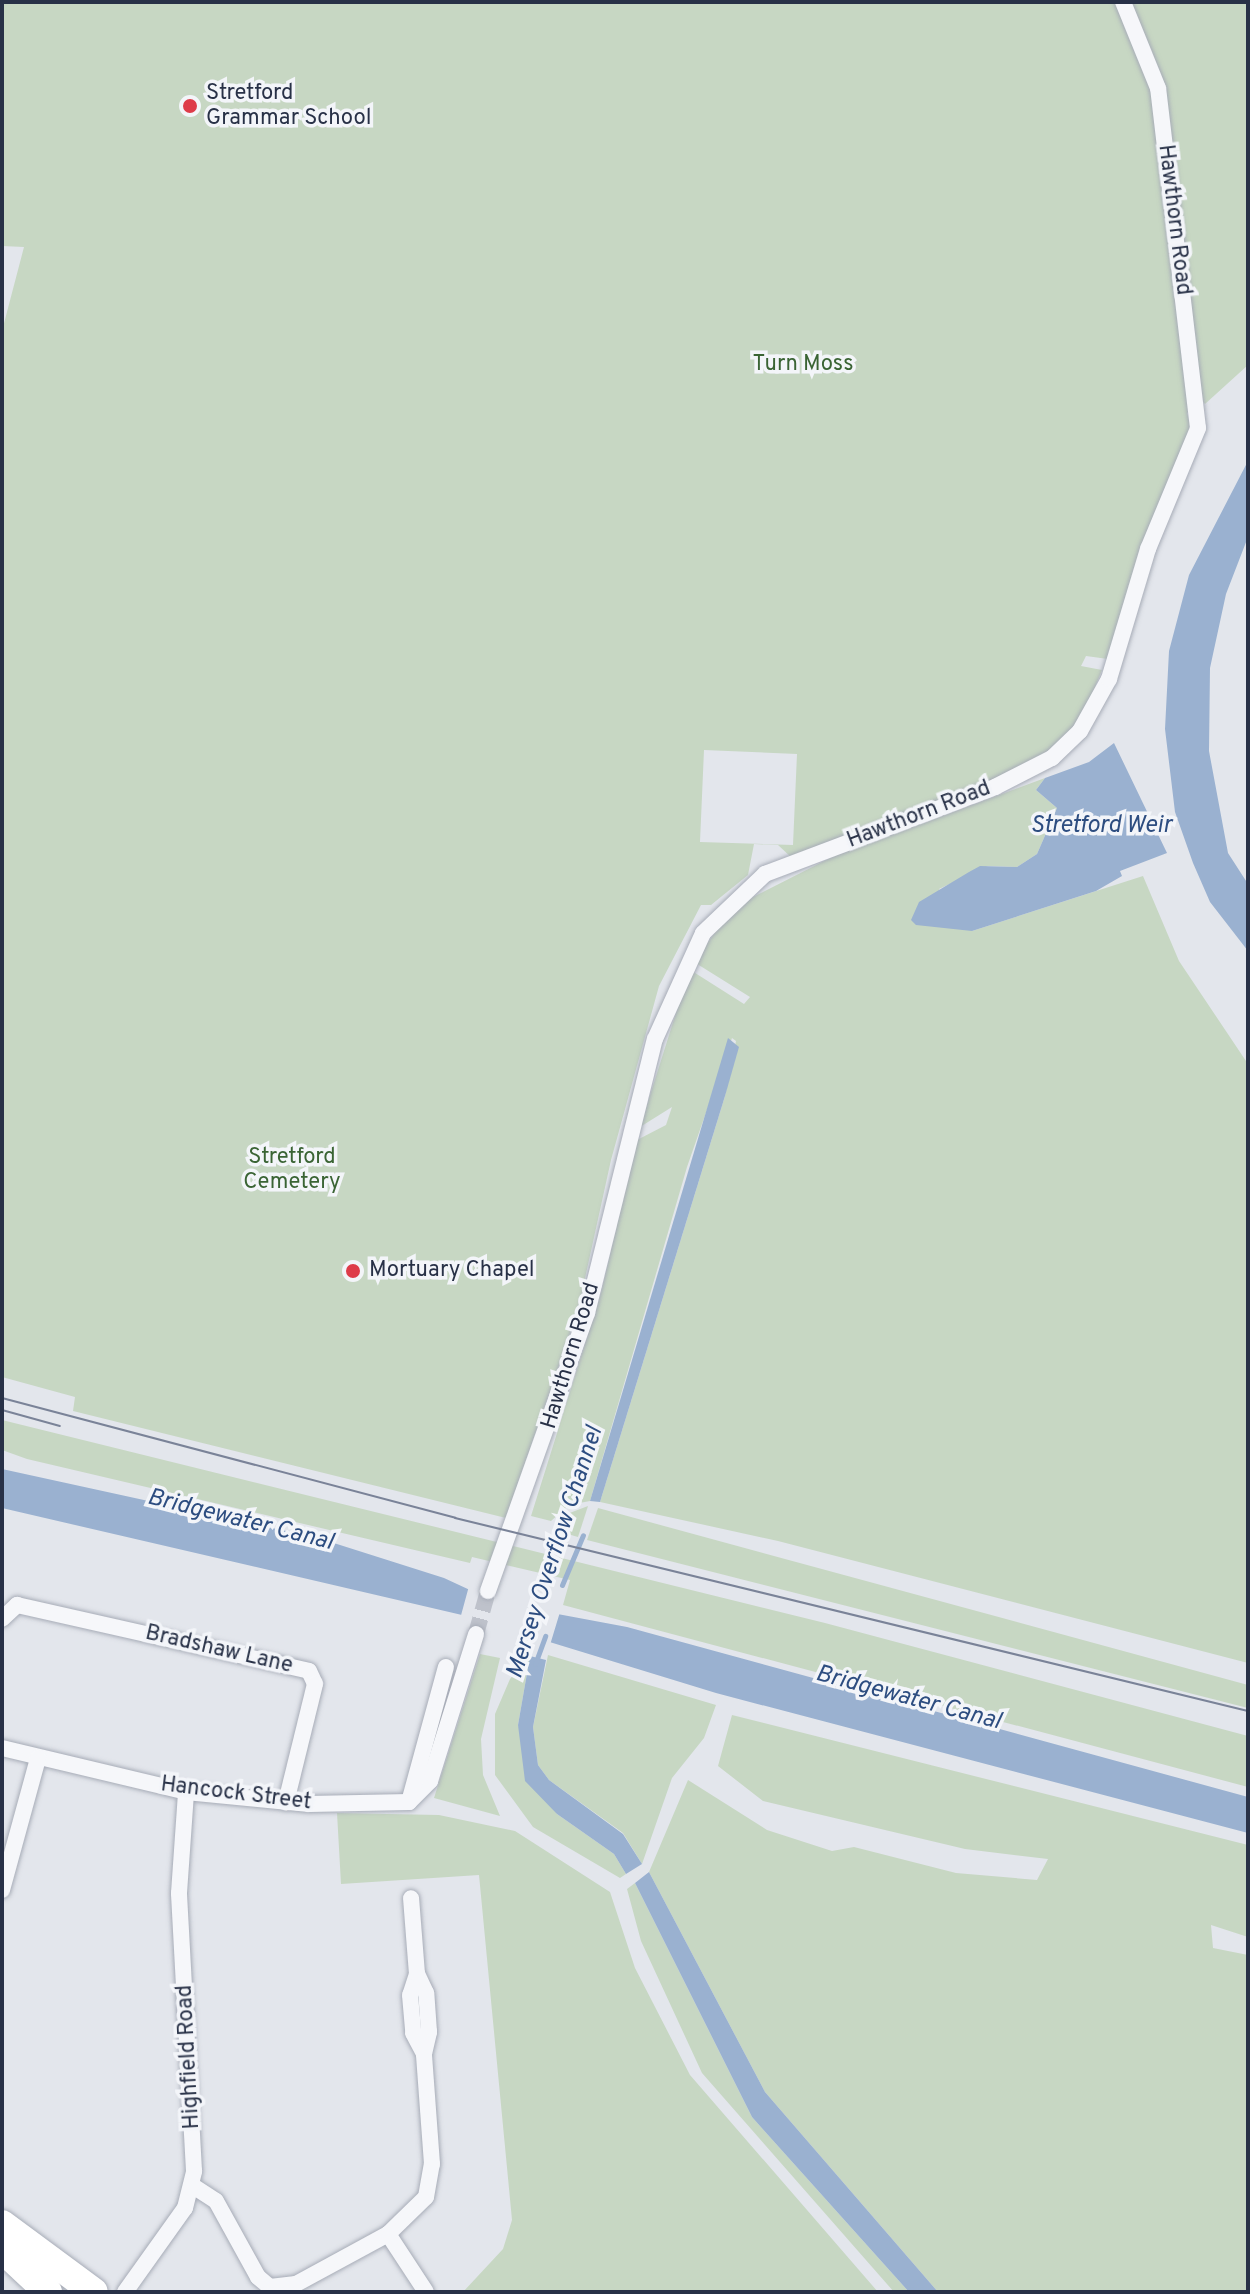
<!DOCTYPE html>
<html>
<head>
<meta charset="utf-8">
<style>
  body { margin:0 }
  #map { position:relative; width:1250px; height:2294px; overflow:hidden; background:#e3e6ec; font-family:Overpass,sans-serif }
  div>[style] { position:absolute }
  .green>* { inset:0; background:#c7d7c3 }
  .water>* { inset:0; background:#9ab1d0 }
  .pier>* { inset:0; background:#e3e6ec }
  .stream>* { height:5px; margin:-2.5px; padding:0 2.5px; transform-origin:2.5px; border-radius:2.5px; background:#9ab1d0 }
  .minor-tunnel>* { height:16px; margin-top:-8px; transform-origin:0; background:repeating-linear-gradient(90deg,#bec2cb 0 16px,transparent 0 24px) }
  .roads { filter:drop-shadow(0 0 2px #a7acb7) drop-shadow(0 0 2px #a7acb7) }
  .minor>* { height:16px; margin:-8px; padding:0 8px; transform-origin:8px; border-radius:8px; background:#f6f7fa }
  .trunk>* { height:28px; margin:-14px; padding:0 14px; transform-origin:14px; border-radius:14px; background:#fff }
  .tram>* { height:2px; margin:-1px; padding:0 1px; transform-origin:1px; border-radius:1px; background:#7a8398 }
  .dots>* { width:22px; height:22px; translate:-50% -50%; box-sizing:border-box; border:4px solid #f3f5f9; border-radius:50% }
  span { translate:-50% -50%; white-space:nowrap; text-align:center; line-height:1.15; -webkit-text-stroke:7px #f3f5f9; paint-order:stroke }
  .poi-label { font-size:22px; color:#283147 }
  .left { translate:0 -50%; text-align:left }
  .street-label { font-size:22px; color:#283147 }
  .park-label { font-size:22px; color:#3a6434 }
  .water-label { font-size:24px; color:#2d4d80; font-style:italic }
  .frame { position:absolute; inset:0; border:4px solid #283147; pointer-events:none }
</style>
</head>
<body>
<div id="map">
  <div class="green">
    <div style="clip-path:polygon(evenodd,2px 2px,1248px 2px,1248px 365px,1205px 404px,1201px 399px,1187px 413px,1192px 430px,1108px 659px,1086px 656px,1081px 666px,1102px 670px,1080px 723px,1051px 752px,992px 781px,792px 858px,778px 845px,754px 844px,748px 875px,711px 905px,701px 905px,659px 986px,611px 1160px,578px 1310px,506px 1518px,73px 1411px,75px 1397px,2px 1377px,2px 331px,24px 247px,2px 246px,2px 2px,704px 750px,797px 754px,793px 845px,700px 842px,704px 750px)"></div>
    <div style="clip-path:polygon(1045px 778px,1036px 790px,1057px 808px,1037px 854px,1017px 867px,988px 866px,939px 889px,972px 931px,1143px 876px,1179px 961px,1248px 1064px,1248px 1663px,778px 1541px,600px 1502px,725px 1096px,736px 1041px,732px 1038px,687px 1167px,590px 1501px,569px 1505px,551px 1521px,531px 1516px,601px 1293px,637px 1140px,666px 1125px,672px 1107px,640px 1127px,682px 994px,692px 971px,744px 1004px,750px 997px,694px 962px,721px 924px,753px 897px,832px 857px)"></div>
    <div style="clip-path:polygon(2px 1420px,825px 1623px,1248px 1736px,1248px 1787px,563px 1605px,570px 1580px,472px 1557px,470px 1563px,27px 1459px,2px 1450px)"></div>
    <div style="clip-path:polygon(588px 1506px,578px 1537px,554px 1530px,567px 1514px)"></div>
    <div style="clip-path:polygon(598px 1508px,1248px 1685px,1248px 1708px,587px 1540px)"></div>
    <div style="clip-path:polygon(480px 1654px,500px 1658px,481px 1739px,483px 1775px,500px 1816px,434px 1798px)"></div>
    <div style="clip-path:polygon(548px 1655px,716px 1705px,704px 1738px,672px 1778px,642px 1864px,623px 1833px,549px 1780px,538px 1765px,533px 1727px)"></div>
    <div style="clip-path:polygon(530px 1656px,518px 1725px,557px 1814px,614px 1854px,626px 1874px,620px 1878px,533px 1827px,495px 1775px,495px 1714px,510px 1679px)"></div>
    <div style="clip-path:polygon(732px 1715px,1248px 1845px,1248px 1937px,1211px 1925px,1213px 1948px,1248px 1955px,1248px 2292px,938px 2292px,765px 2092px,649px 1872px,688px 1780px,767px 1830px,832px 1851px,854px 1847px,956px 1873px,1037px 1880px,1048px 1859px,965px 1849px,763px 1801px,718px 1766px)"></div>
    <div style="clip-path:polygon(337px 1813px,439px 1815px,515px 1831px,610px 1892px,635px 1968px,690px 2075px,878px 2292px,463px 2292px,503px 2249px,512px 2220px,479px 1875px,341px 1884px)"></div>
    <div style="clip-path:polygon(635px 1883px,752px 2117px,909px 2292px,894px 2292px,702px 2073px,641px 1941px,627px 1889px)"></div>
  </div>
  <div class="water">
    <div style="clip-path:polygon(1248px 461px,1248px 537px,1226px 594px,1210px 668px,1209px 751px,1228px 853px,1248px 884px,1248px 951px,1210px 902px,1193px 863px,1175px 812px,1165px 729px,1169px 651px,1189px 575px)"></div>
    <div style="clip-path:polygon(1114px 743px,1167px 853px,1120px 871px,1122px 876px,1096px 891px,972px 931px,916px 925px,911px 920px,919px 902px,969px 872px,980px 866px,1017px 867px,1037px 854px,1057px 808px,1036px 790px,1045px 778px,1089px 762px)"></div>
    <div style="clip-path:polygon(728px 1038px,739px 1047px,725px 1096px,600px 1502px,590px 1501px)"></div>
    <div style="clip-path:polygon(2px 1469px,318px 1538px,444px 1578px,498px 1603px,627px 1627px,1248px 1797px,1248px 1833px,716px 1693px,462px 1615px,2px 1508px)"></div>
    <div style="clip-path:polygon(530px 1656px,546px 1660px,533px 1727px,538px 1765px,549px 1780px,623px 1834px,642px 1864px,626px 1874px,614px 1854px,557px 1814px,525px 1781px,518px 1725px)"></div>
    <div style="clip-path:polygon(649px 1872px,765px 2092px,938px 2292px,909px 2292px,752px 2117px,635px 1883px)"></div>
  </div>
  <div class="pier">
    <div style="clip-path:polygon(469px 1586px,499px 1600px,560px 1612px,550px 1645px,460px 1619px)"></div>
  </div>
  <div class="stream">
    <div style="left:562px;top:1585px;width:54px;rotate:-67.2deg"></div>
    <div style="left:535px;top:1664px;width:30px;rotate:-70deg"></div>
  </div>
  <div class="minor-tunnel">
    <div style="left:476px;top:1634px;width:45px;rotate:-74.4deg"></div>
  </div>
  <div class="roads">
    <div class="minor">
      <div style="left:488px;top:1591px;width:295px;rotate:-70.4deg"></div>
      <div style="left:587px;top:1313px;width:282px;rotate:-76.1deg"></div>
      <div style="left:655px;top:1039px;width:116px;rotate:-65.6deg"></div>
      <div style="left:703px;top:933px;width:86px;rotate:-43.6deg"></div>
      <div style="left:765px;top:874px;width:246px;rotate:-20.7deg"></div>
      <div style="left:995px;top:787px;width:64px;rotate:-27deg"></div>
      <div style="left:1052px;top:758px;width:39px;rotate:-44deg"></div>
      <div style="left:1080px;top:731px;width:60px;rotate:-60.9deg"></div>
      <div style="left:1109px;top:679px;width:136px;rotate:-73.3deg"></div>
      <div style="left:1148px;top:549px;width:131px;rotate:-67.5deg"></div>
      <div style="left:1198px;top:428px;width:342px;rotate:-96.7deg"></div>
      <div style="left:1158px;top:88px;width:93px;rotate:-112.1deg"></div>
      <div style="left:2px;top:1619px;width:21px;rotate:-43deg"></div>
      <div style="left:17px;top:1605px;width:299px;rotate:12.7deg"></div>
      <div style="left:309px;top:1671px;width:14px;rotate:65deg"></div>
      <div style="left:315px;top:1684px;width:122px;rotate:103.8deg"></div>
      <div style="left:2px;top:1748px;width:189px;rotate:13.4deg"></div>
      <div style="left:186px;top:1792px;width:124px;rotate:5.6deg"></div>
      <div style="left:309px;top:1804px;width:100px;rotate:-1.1deg"></div>
      <div style="left:409px;top:1802px;width:30px;rotate:-45deg"></div>
      <div style="left:430px;top:1781px;width:154px;rotate:-72.6deg"></div>
      <div style="left:409px;top:1802px;width:140px;rotate:-74.7deg"></div>
      <div style="left:2px;top:1890px;width:137px;rotate:-74.7deg"></div>
      <div style="left:417px;top:1974px;width:22px;rotate:108deg"></div>
      <div style="left:410px;top:1995px;width:38px;rotate:85deg"></div>
      <div style="left:413px;top:2033px;width:24px;rotate:62deg"></div>
      <div style="left:193px;top:2186px;width:27px;rotate:33deg"></div>
      <div style="left:216px;top:2201px;width:87px;rotate:61.1deg"></div>
      <div style="left:258px;top:2277px;width:16px;rotate:40deg"></div>
      <div style="left:388px;top:2234px;width:69px;rotate:56.8deg"></div>
      <div style="left:270px;top:2287px;width:26px;rotate:-7deg"></div>
      <div style="left:296px;top:2284px;width:105px;rotate:-28.5deg"></div>
      <div style="left:388px;top:2234px;width:53px;rotate:-44.2deg"></div>
      <div style="left:426px;top:2197px;width:34px;rotate:-80deg"></div>
      <div style="left:432px;top:2164px;width:110px;rotate:-94.2deg"></div>
      <div style="left:424px;top:2054px;width:23px;rotate:-77deg"></div>
      <div style="left:429px;top:2032px;width:39px;rotate:-94deg"></div>
      <div style="left:426px;top:1993px;width:21px;rotate:-115deg"></div>
      <div style="left:417px;top:1974px;width:76px;rotate:-94.5deg"></div>
      <div style="left:125px;top:2292px;width:103px;rotate:-54.5deg"></div>
      <div style="left:185px;top:2208px;width:38px;rotate:-76deg"></div>
      <div style="left:194px;top:2171px;width:278px;rotate:-93.1deg"></div>
      <div style="left:179px;top:1893px;width:101px;rotate:-86deg"></div>
    </div>
    <div class="trunk">
      <div style="left:2px;top:2224px;width:114px;rotate:36.5deg"></div>
      <div style="left:2px;top:2249px;width:63px;rotate:43.1deg"></div>
    </div>
  </div>
  <div class="tram">
    <div style="left:2px;top:1398px;width:469px;rotate:14.8deg"></div>
    <div style="left:455px;top:1518px;width:816px;rotate:13.68deg"></div>
    <div style="left:2px;top:1410px;width:60px;rotate:15.4deg"></div>
  </div>
  <div class="dots">
    <div style="left:190px;top:106px;background:#de3b49"></div>
    <div style="left:353px;top:1271px;background:#de3b49"></div>
  </div>
  <div class="poi-label">
    <span class="left" style="left:206px;top:106px">Stretford<br>Grammar School</span>
    <span class="left" style="left:369px;top:1271px">Mortuary Chapel</span>
  </div>
  <div class="street-label">
    <span style="left:1174px;top:220px;rotate:83deg">Hawthorn Road</span>
    <span style="left:919px;top:815px;rotate:-21deg">Hawthorn Road</span>
    <span style="left:571px;top:1356px;rotate:-73deg">Hawthorn Road</span>
    <span style="left:219px;top:1650px;rotate:13deg">Bradshaw Lane</span>
    <span style="left:236px;top:1794px;rotate:7deg">Hancock Street</span>
    <span style="left:189px;top:2057px;rotate:-93deg">Highfield Road</span>
  </div>
  <div class="park-label">
    <span style="left:803px;top:365px">Turn Moss</span>
    <span style="left:292px;top:1170px">Stretford<br>Cemetery</span>
  </div>
  <div class="water-label">
    <span style="left:1101px;top:827px">Stretford Weir</span>
    <span style="left:240px;top:1521px;rotate:14deg">Bridgewater Canal</span>
    <span style="left:556px;top:1553px;rotate:-72deg">Mersey Overflow Channel</span>
    <span style="left:908px;top:1699px;rotate:15deg">Bridgewater Canal</span>
  </div>
  <div class="frame"></div>
</div>
</body>
</html>
